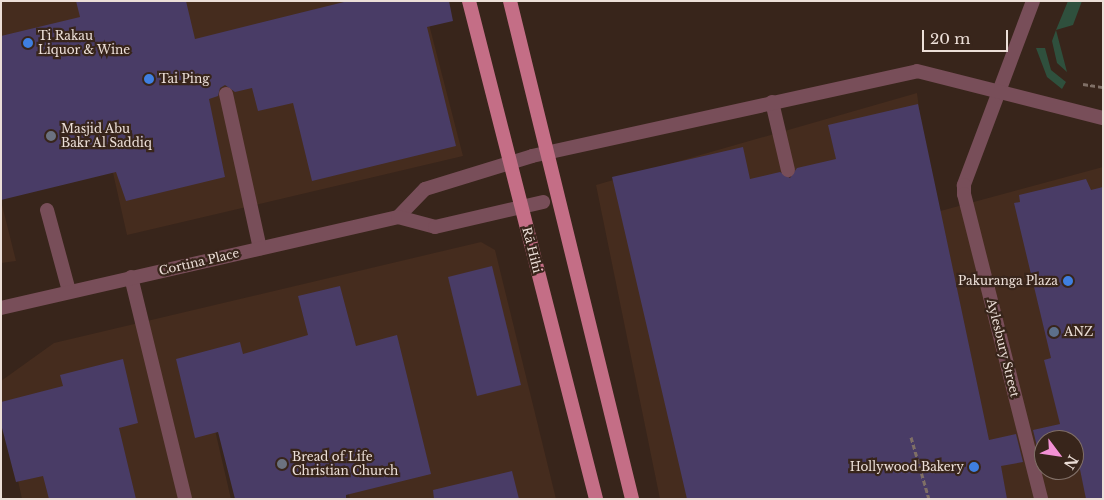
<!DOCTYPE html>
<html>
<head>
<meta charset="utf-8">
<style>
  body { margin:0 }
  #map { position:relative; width:1104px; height:500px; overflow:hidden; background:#38251b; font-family:"Libre Baskerville",serif }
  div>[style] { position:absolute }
  .built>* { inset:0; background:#452c1e }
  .green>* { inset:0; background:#2f503d }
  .building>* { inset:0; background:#493c66 }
  .path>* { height:3px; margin-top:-1.5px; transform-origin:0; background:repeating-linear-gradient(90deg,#7f6f66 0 5px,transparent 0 7.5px) }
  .service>* { height:14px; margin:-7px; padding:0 7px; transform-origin:7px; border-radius:7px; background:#784e59 }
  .minor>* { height:14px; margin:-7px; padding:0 7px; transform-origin:7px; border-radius:7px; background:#784e59 }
  .primary-bridge>* { height:14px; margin:-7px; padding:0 7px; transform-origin:7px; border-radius:7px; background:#c46e86 }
  .dots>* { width:14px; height:14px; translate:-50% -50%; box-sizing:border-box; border:2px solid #38251b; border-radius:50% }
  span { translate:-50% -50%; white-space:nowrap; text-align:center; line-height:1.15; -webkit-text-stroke:4.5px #38251b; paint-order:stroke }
  .poi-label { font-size:12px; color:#ecdfd8 }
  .left { translate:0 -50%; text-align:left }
  .right { translate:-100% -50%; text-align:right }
  .street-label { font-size:12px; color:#ecdfd8 }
  .frame { position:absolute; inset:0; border:2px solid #ecdfd8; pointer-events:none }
  .north { position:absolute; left:1034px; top:430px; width:50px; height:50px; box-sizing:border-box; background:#38251b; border:1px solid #806f67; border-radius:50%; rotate:121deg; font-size:14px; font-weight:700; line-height:20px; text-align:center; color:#ecdfd8 }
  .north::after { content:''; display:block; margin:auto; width:18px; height:22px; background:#f391d5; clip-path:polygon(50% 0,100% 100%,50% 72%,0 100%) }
  .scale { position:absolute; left:922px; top:30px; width:86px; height:22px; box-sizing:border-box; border:2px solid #ecdfd8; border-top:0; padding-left:6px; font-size:15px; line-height:18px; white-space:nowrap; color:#ecdfd8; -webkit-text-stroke:4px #38251b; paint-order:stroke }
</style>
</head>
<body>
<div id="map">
  <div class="built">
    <div style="clip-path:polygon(1px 1px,423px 1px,463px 156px,127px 235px,91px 75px,1px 99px)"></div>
    <div style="clip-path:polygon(evenodd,917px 93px,933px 213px,1103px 167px,1103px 499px,660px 499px,596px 185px,917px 93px,1044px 440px,1074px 440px,1074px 470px,1044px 470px,1044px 440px)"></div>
    <div style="clip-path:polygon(1px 201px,16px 261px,1px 263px)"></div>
    <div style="clip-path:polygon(481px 242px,495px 250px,556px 499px,350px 499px,327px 402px,215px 430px,231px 499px,22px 499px,1px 402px,1px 381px,54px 343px)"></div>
  </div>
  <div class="green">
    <div style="clip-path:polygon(1068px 1px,1082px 1px,1073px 25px,1056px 30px,1067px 72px,1057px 63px,1052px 41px,1056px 30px)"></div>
    <div style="clip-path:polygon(1036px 48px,1045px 48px,1051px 70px,1066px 82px,1062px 89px,1047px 77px)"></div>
  </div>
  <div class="building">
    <div style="clip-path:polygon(76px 1px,186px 1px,195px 39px,348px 1px,449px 1px,453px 21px,427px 27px,456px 146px,312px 181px,293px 103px,258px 111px,252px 88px,235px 92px,225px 85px,220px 88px,218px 96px,209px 99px,225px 177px,126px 201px,116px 172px,1px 200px,1px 36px,80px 17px)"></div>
    <div style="clip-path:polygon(918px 104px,989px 440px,1016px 434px,1023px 462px,1001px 466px,1007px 499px,687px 499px,612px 177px,743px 147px,750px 179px,780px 172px,790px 178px,797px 168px,836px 159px,828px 125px)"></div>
    <div style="clip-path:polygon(1086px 179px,1091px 190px,1103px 187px,1103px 499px,1086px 499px,1074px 440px,1044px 440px,1044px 458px,1040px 459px,1033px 430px,1060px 424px,1044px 360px,1051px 358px,1014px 203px,1020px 202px,1019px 195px)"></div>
    <div style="clip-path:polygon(492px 266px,521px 385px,477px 396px,448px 277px)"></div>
    <div style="clip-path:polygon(340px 286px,356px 346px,397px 335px,431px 474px,346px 495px,346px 499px,235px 499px,218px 432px,195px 438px,176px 359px,240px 342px,243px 354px,308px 335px,298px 296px)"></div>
    <div style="clip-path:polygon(123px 359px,138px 423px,119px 428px,136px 499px,49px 499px,43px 476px,16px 482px,1px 424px,1px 402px,63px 386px,60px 375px)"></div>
    <div style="clip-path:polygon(512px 471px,519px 499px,434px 499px,433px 490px)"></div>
  </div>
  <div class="path">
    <div style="left:1083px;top:84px;width:20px;rotate:9deg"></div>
    <div style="left:911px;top:437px;width:65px;rotate:73.8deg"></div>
  </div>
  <div class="service">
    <div style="left:1033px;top:1px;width:197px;rotate:110.6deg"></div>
    <div style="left:964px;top:185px;width:9px;rotate:90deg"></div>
    <div style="left:964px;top:194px;width:315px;rotate:75.8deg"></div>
    <div style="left:226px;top:94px;width:158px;rotate:77.6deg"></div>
    <div style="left:772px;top:102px;width:70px;rotate:76.8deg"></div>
    <div style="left:532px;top:156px;width:394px;rotate:-12.4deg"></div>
    <div style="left:917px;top:71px;width:192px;rotate:14.2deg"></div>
    <div style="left:47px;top:210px;width:84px;rotate:74.8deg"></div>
    <div style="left:131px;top:277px;width:228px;rotate:76.3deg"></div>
  </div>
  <div class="minor">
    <div style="left:398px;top:217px;width:39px;rotate:-46deg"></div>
    <div style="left:425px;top:189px;width:112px;rotate:-17.1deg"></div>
    <div style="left:1px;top:308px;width:407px;rotate:-12.9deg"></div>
    <div style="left:398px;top:217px;width:38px;rotate:15deg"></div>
    <div style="left:435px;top:227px;width:111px;rotate:-13deg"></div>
  </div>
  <div class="primary-bridge">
    <div style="left:469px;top:1px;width:514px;rotate:75.69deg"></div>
    <div style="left:510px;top:1px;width:513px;rotate:76.23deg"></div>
  </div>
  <div class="dots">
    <div style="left:28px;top:43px;background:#3f7fe0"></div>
    <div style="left:149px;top:79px;background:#3f7fe0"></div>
    <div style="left:51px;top:136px;background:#6b7280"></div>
    <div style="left:1068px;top:281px;background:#3f7fe0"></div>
    <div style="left:1054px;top:332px;background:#5c6f8a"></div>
    <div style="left:282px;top:464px;background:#6b7280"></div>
    <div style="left:974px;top:467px;background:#3f7fe0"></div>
  </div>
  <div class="poi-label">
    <span class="left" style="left:38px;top:43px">Ti Rakau<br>Liquor &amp; Wine</span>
    <span class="left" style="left:159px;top:79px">Tai Ping</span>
    <span class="left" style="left:61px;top:136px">Masjid Abu<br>Bakr Al Saddiq</span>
    <span class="right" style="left:1058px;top:281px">Pakuranga Plaza</span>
    <span class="left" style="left:1064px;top:332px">ANZ</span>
    <span class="left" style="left:292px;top:464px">Bread of Life<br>Christian Church</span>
    <span class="right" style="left:964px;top:467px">Hollywood Bakery</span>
  </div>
  <div class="street-label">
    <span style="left:532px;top:250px;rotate:76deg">Rā Hihi</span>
    <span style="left:199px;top:262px;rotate:-13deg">Cortina Place</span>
    <span style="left:1003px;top:348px;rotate:76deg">Aylesbury Street</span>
  </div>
  <div class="frame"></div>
  <div class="north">N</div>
  <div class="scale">20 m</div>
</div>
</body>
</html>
